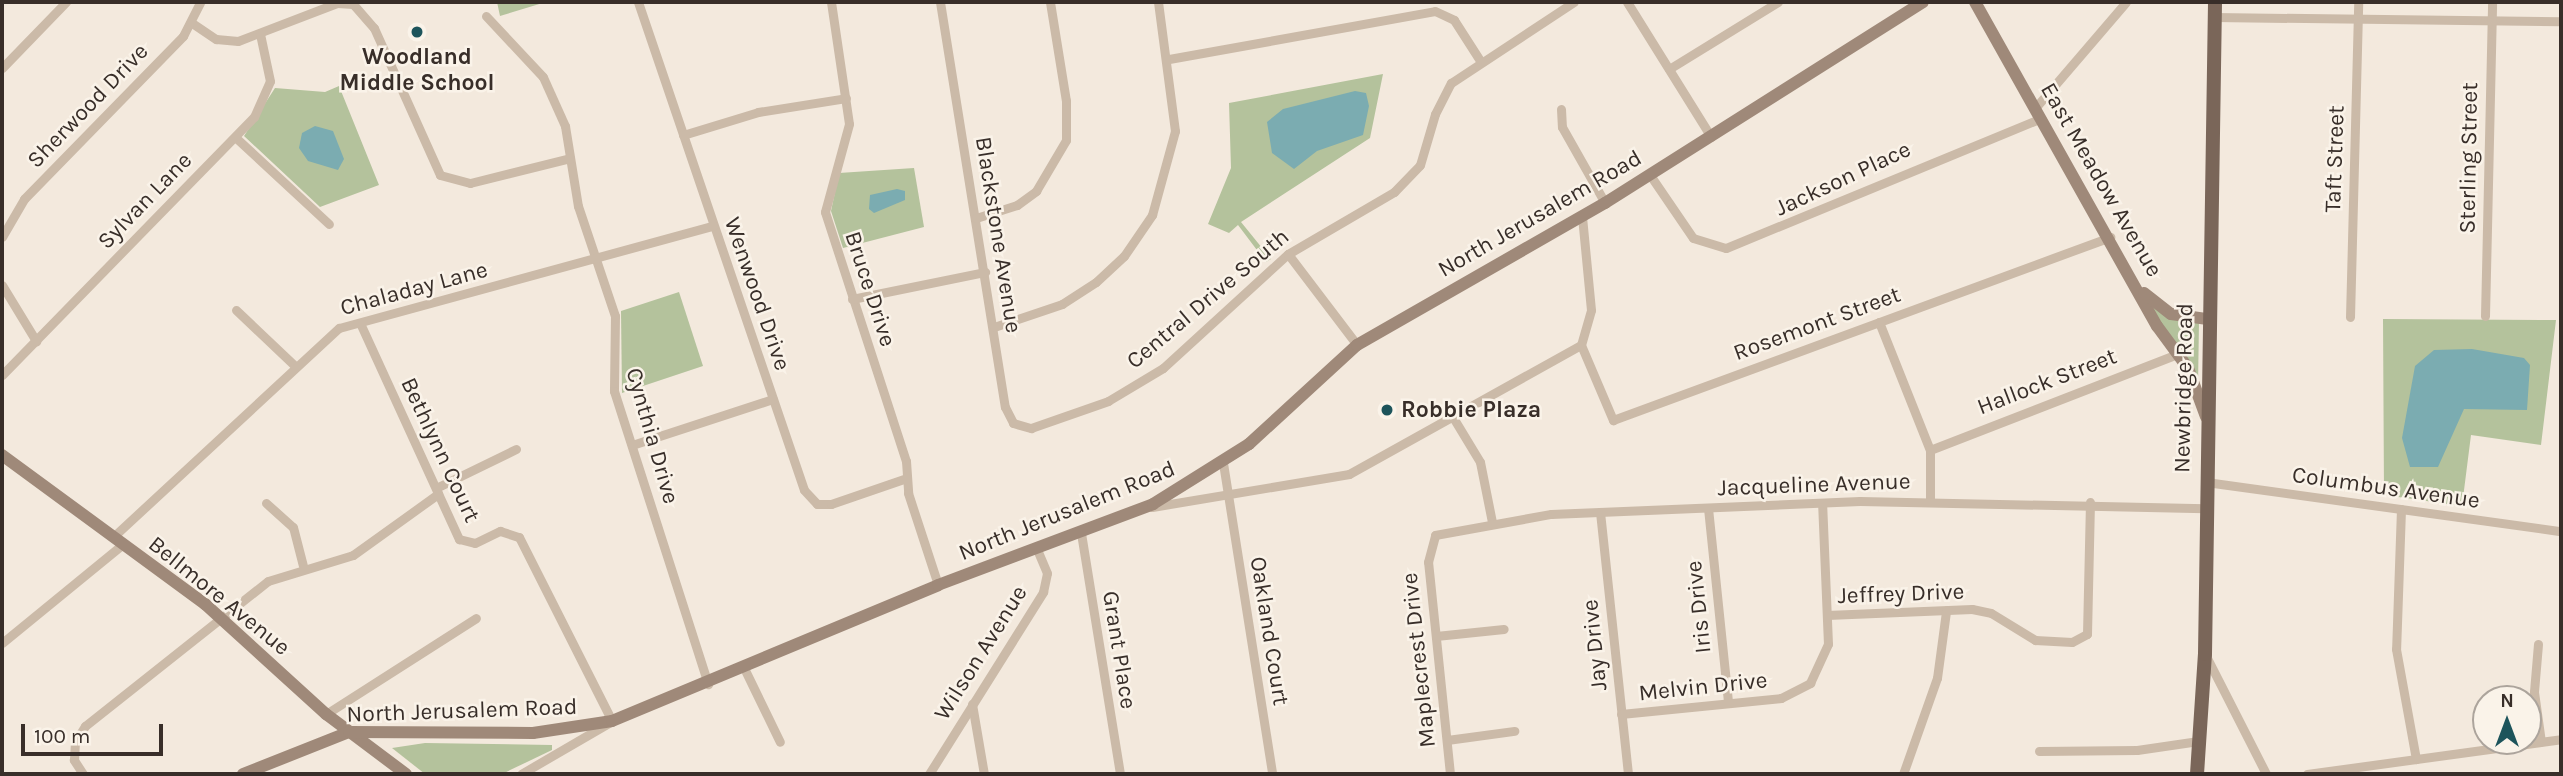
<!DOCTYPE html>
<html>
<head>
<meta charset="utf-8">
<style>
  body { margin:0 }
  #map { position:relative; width:2563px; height:776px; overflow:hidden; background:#f3e9dd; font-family:Karla,sans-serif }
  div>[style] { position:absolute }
  .green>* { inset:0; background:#b4c29c }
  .water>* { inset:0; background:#7bacb1 }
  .street>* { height:9px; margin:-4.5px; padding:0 4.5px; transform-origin:4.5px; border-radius:4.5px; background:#cbbaa8 }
  .secondary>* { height:12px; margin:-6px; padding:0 6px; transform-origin:6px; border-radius:6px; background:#9f8979 }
  .primary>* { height:14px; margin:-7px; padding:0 7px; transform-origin:7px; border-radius:7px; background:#7a6659 }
  .dots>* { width:19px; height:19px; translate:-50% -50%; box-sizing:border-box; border:4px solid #faf3e9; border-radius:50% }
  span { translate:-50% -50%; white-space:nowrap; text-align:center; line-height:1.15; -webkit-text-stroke:5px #faf3e9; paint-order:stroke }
  .poi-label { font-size:23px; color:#382e29; font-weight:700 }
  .left { translate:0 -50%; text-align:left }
  .street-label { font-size:23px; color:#382e29 }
  .frame { position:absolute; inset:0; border:4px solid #382e29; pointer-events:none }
  .north { position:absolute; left:2472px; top:685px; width:70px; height:70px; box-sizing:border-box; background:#faf3e9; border:2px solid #aca49c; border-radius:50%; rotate:0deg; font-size:19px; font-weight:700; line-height:28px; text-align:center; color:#382e29 }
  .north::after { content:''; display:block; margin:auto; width:24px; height:32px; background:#1d545b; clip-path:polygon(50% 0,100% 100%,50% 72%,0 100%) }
  .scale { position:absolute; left:21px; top:724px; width:142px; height:32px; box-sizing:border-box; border:4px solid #382e29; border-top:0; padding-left:9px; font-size:21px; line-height:24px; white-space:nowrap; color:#382e29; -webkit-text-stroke:5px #faf3e9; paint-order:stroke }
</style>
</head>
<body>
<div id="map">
  <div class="green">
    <div style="clip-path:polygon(497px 2px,546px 2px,500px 16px)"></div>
    <div style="clip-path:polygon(1383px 74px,1370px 138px,1241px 222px,1271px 259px,1266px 262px,1238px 225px,1229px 233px,1208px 224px,1231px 168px,1229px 103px)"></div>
    <div style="clip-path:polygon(339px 86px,379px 185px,320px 207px,244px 136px,275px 88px,325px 92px)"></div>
    <div style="clip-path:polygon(914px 168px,924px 227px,843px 248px,831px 211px,839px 173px)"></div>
    <div style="clip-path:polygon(679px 292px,703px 366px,622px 393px,621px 311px)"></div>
    <div style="clip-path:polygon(2148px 301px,2199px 321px,2198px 386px)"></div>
    <div style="clip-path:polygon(2383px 319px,2556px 320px,2541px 445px,2471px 435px,2462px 506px,2384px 495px)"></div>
    <div style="clip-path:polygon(425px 743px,552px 745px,552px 750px,502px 774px,425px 774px,392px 748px)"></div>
  </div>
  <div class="water">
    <div style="clip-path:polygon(1355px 91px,1366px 93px,1369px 106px,1363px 135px,1317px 151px,1294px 169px,1272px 153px,1267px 122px,1283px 109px)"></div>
    <div style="clip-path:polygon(315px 126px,333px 131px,344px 159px,338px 170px,308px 161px,299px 148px,302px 133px)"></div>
    <div style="clip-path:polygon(897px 189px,905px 191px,905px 200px,874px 213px,869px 209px,870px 195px)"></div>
    <div style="clip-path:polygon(2472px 349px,2524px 358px,2530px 365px,2527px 410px,2464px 409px,2438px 467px,2410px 467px,2402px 438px,2415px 366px,2434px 350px)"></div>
  </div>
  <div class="street">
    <div style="left:638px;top:2px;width:515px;rotate:71.21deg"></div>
    <div style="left:804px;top:490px;width:19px;rotate:47deg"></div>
    <div style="left:817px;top:504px;width:14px"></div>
    <div style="left:831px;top:504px;width:80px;rotate:-18.9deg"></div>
    <div style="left:831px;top:2px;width:123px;rotate:81.6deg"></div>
    <div style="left:849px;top:124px;width:91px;rotate:105.3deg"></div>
    <div style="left:825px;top:212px;width:262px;rotate:72deg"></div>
    <div style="left:906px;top:461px;width:32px;rotate:86deg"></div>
    <div style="left:908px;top:493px;width:97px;rotate:71.9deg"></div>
    <div style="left:940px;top:2px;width:410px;rotate:80.9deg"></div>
    <div style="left:1005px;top:407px;width:18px;rotate:63deg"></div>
    <div style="left:1013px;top:423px;width:19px;rotate:16deg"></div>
    <div style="left:1031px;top:428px;width:82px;rotate:-19.3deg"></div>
    <div style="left:1108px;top:401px;width:64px;rotate:-31deg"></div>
    <div style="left:1163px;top:368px;width:169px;rotate:-42.4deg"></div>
    <div style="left:1288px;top:254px;width:123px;rotate:-30.3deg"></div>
    <div style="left:1394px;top:192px;width:37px;rotate:-46deg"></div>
    <div style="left:1420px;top:165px;width:53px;rotate:-73.6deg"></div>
    <div style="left:1435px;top:114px;width:35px;rotate:-63deg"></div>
    <div style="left:1451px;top:83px;width:147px;rotate:-33.4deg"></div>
    <div style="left:1627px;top:2px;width:159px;rotate:58.1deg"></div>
    <div style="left:486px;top:16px;width:83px;rotate:46.9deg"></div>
    <div style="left:543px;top:77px;width:54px;rotate:65.8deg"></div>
    <div style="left:565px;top:126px;width:81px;rotate:80.8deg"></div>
    <div style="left:578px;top:206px;width:116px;rotate:71.4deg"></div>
    <div style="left:615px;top:316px;width:75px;rotate:90.8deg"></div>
    <div style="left:614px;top:391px;width:308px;rotate:72.2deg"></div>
    <div style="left:2214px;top:17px;width:347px;rotate:0.7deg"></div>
    <div style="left:192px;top:23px;width:29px;rotate:34deg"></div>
    <div style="left:216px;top:39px;width:22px;rotate:5deg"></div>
    <div style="left:238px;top:41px;width:106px;rotate:-21deg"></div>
    <div style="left:337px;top:3px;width:16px;rotate:4deg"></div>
    <div style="left:353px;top:4px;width:32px;rotate:49deg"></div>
    <div style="left:374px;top:28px;width:161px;rotate:65.8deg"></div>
    <div style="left:440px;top:175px;width:31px;rotate:15deg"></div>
    <div style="left:470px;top:183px;width:103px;rotate:-14deg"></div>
    <div style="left:1169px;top:59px;width:270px;rotate:-10.2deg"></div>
    <div style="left:1435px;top:11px;width:21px;rotate:25deg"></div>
    <div style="left:1454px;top:20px;width:46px;rotate:57.3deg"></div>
    <div style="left:2px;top:68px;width:92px;rotate:-45.9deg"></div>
    <div style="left:1669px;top:69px;width:128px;rotate:-31.6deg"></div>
    <div style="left:2036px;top:107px;width:138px;rotate:-49.4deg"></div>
    <div style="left:1561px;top:109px;width:18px;rotate:87deg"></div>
    <div style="left:1562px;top:127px;width:87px;rotate:60.5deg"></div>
    <div style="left:683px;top:135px;width:78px;rotate:-17deg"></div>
    <div style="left:758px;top:112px;width:89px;rotate:-9deg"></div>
    <div style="left:235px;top:137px;width:128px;rotate:42.8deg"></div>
    <div style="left:1650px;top:175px;width:76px;rotate:55.7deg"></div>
    <div style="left:1693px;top:238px;width:34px;rotate:17deg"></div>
    <div style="left:1726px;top:248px;width:341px;rotate:-22.4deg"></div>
    <div style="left:976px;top:218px;width:43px;rotate:-17.6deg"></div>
    <div style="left:1017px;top:205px;width:24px;rotate:-36deg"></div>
    <div style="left:1036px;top:191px;width:59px;rotate:-59.5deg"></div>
    <div style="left:1066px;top:140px;width:39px;rotate:-90deg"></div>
    <div style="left:1066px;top:101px;width:100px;rotate:-99.2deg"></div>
    <div style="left:2px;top:237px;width:44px;rotate:-59.9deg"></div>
    <div style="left:24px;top:199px;width:228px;rotate:-45.7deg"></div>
    <div style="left:183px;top:36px;width:38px;rotate:-63deg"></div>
    <div style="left:1288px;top:254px;width:114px;rotate:52.8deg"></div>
    <div style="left:2px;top:285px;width:66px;rotate:58.7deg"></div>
    <div style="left:852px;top:299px;width:136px;rotate:-11.5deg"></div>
    <div style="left:236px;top:310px;width:81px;rotate:43.5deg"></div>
    <div style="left:2485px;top:316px;width:314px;rotate:-88.7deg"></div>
    <div style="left:2350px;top:317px;width:315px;rotate:-88.5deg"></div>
    <div style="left:1879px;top:322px;width:138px;rotate:68.3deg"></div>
    <div style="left:1930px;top:450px;width:51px;rotate:90deg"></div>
    <div style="left:360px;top:323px;width:238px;rotate:65.4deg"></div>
    <div style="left:459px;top:539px;width:16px;rotate:14deg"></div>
    <div style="left:475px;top:543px;width:28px;rotate:-26deg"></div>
    <div style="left:500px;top:531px;width:20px;rotate:18deg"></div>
    <div style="left:519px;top:537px;width:206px;rotate:63.2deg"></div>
    <div style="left:612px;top:721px;width:105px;rotate:149.8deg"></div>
    <div style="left:994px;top:327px;width:72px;rotate:-18.7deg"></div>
    <div style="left:1062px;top:304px;width:40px;rotate:-32.9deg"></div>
    <div style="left:1096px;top:282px;width:38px;rotate:-43deg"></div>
    <div style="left:1124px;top:256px;width:50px;rotate:-55.7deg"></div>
    <div style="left:1152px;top:215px;width:87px;rotate:-74.7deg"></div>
    <div style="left:1175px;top:131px;width:130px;rotate:-97.5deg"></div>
    <div style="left:1581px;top:345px;width:82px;rotate:66.9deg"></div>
    <div style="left:1613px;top:420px;width:530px;rotate:-20.21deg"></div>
    <div style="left:2px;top:375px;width:361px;rotate:-45.7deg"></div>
    <div style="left:254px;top:117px;width:39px;rotate:-66deg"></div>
    <div style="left:270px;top:81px;width:48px;rotate:-102deg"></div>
    <div style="left:1454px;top:419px;width:50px;rotate:58.8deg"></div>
    <div style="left:1480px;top:462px;width:61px;rotate:78.7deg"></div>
    <div style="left:632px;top:445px;width:148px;rotate:-18.1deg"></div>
    <div style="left:1930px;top:450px;width:266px;rotate:-21.2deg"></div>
    <div style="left:1223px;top:463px;width:315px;rotate:81deg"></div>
    <div style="left:2206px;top:482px;width:358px;rotate:7.9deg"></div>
    <div style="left:436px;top:488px;width:89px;rotate:-26deg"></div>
    <div style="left:266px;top:503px;width:36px;rotate:42deg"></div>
    <div style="left:293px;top:527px;width:40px;rotate:75.6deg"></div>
    <div style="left:1152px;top:507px;width:200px;rotate:-9.5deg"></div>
    <div style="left:1349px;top:474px;width:265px;rotate:-29.1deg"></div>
    <div style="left:1581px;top:345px;width:36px;rotate:-74deg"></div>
    <div style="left:1591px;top:310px;width:94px;rotate:-95.5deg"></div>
    <div style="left:1708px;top:508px;width:196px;rotate:84.1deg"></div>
    <div style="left:2401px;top:509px;width:140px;rotate:92deg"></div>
    <div style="left:2396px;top:649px;width:112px;rotate:79.7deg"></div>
    <div style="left:1600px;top:512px;width:263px;rotate:83.9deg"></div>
    <div style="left:1081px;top:533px;width:244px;rotate:80.8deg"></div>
    <div style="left:113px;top:537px;width:308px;rotate:-42.8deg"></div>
    <div style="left:339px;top:328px;width:388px;rotate:-15.3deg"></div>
    <div style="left:1827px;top:615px;width:145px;rotate:-2.4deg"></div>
    <div style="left:1972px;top:609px;width:19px;rotate:12deg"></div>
    <div style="left:1991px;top:613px;width:52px;rotate:31.5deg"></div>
    <div style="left:2035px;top:640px;width:37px;rotate:3deg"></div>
    <div style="left:2072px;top:642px;width:17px;rotate:-28deg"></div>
    <div style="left:2087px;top:634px;width:132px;rotate:-88.7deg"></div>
    <div style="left:1436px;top:636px;width:68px;rotate:-5.9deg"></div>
    <div style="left:2px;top:643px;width:156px;rotate:-39.3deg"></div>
    <div style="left:2538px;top:644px;width:48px;rotate:94.8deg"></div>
    <div style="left:2534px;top:692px;width:50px;rotate:82deg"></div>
    <div style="left:2206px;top:656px;width:132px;rotate:63deg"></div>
    <div style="left:744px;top:668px;width:82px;rotate:64.1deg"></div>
    <div style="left:972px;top:704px;width:71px;rotate:80.3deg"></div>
    <div style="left:326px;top:714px;width:178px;rotate:-32.6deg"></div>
    <div style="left:1621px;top:714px;width:161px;rotate:-5.7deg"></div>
    <div style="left:1781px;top:698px;width:33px;rotate:-27deg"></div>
    <div style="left:1810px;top:683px;width:43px;rotate:-65.2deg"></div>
    <div style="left:1828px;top:644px;width:141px;rotate:-92.4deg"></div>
    <div style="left:1447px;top:740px;width:68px;rotate:-7.7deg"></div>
    <div style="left:2039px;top:751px;width:98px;rotate:-0.6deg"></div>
    <div style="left:2137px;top:750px;width:62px;rotate:-8.4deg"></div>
    <div style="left:83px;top:774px;width:17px;rotate:-123deg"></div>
    <div style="left:74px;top:760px;width:18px;rotate:-87deg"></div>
    <div style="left:75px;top:742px;width:19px;rotate:-58deg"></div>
    <div style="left:85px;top:726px;width:233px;rotate:-38.4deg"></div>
    <div style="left:268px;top:581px;width:89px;rotate:-17deg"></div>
    <div style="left:353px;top:555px;width:105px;rotate:-35.7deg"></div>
    <div style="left:929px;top:774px;width:215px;rotate:-57.9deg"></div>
    <div style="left:1043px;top:592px;width:19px;rotate:-78deg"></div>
    <div style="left:1047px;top:573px;width:26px;rotate:-113deg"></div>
    <div style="left:1450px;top:774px;width:213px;rotate:-95.9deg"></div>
    <div style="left:1428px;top:562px;width:28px;rotate:-75deg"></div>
    <div style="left:1435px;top:535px;width:118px;rotate:-10.3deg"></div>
    <div style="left:1551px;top:514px;width:309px;rotate:-2.4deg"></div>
    <div style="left:1860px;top:501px;width:345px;rotate:1.2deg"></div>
    <div style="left:1903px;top:774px;width:102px;rotate:-70.5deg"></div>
    <div style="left:1937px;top:678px;width:68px;rotate:-82.3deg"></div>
    <div style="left:2307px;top:774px;width:256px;rotate:-7.8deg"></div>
  </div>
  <div class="secondary">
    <div style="left:1975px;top:2px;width:372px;rotate:60.7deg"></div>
    <div style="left:2157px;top:326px;width:52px;rotate:53.6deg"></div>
    <div style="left:2188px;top:368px;width:52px;rotate:69.8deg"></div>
    <div style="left:2144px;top:293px;width:34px;rotate:38deg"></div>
    <div style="left:2171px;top:314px;width:37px;rotate:8deg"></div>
    <div style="left:2px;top:455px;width:252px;rotate:36.3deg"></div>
    <div style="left:205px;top:604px;width:164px;rotate:42.3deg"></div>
    <div style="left:326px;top:714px;width:100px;rotate:36.9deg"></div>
    <div style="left:243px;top:774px;width:114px;rotate:-21.6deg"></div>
    <div style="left:349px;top:732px;width:184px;rotate:0.3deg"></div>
    <div style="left:533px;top:733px;width:80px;rotate:-8.6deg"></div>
    <div style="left:612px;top:721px;width:353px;rotate:-22.6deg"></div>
    <div style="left:938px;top:585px;width:230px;rotate:-20.6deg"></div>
    <div style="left:1153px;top:504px;width:113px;rotate:-32deg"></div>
    <div style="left:1249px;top:444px;width:147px;rotate:-42.5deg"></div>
    <div style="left:1357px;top:345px;width:286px;rotate:-29.8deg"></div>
    <div style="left:1605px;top:203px;width:376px;rotate:-32.3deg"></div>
  </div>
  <div class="primary">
    <div style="left:2197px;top:774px;width:120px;rotate:-86.2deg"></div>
    <div style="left:2205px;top:654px;width:652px;rotate:-89.12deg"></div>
  </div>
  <div class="dots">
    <div style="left:417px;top:32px;background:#1d545b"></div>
    <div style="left:1387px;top:410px;background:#1d545b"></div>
  </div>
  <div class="poi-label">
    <span style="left:417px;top:70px">Woodland<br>Middle School</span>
    <span class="left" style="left:1401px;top:410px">Robbie Plaza</span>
  </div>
  <div class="street-label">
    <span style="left:88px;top:106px;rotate:-46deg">Sherwood Drive</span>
    <span style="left:2469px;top:158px;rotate:-89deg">Sterling Street</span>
    <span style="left:2335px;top:159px;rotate:-88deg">Taft Street</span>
    <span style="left:1843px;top:179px;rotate:-25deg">Jackson Place</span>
    <span style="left:2101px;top:180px;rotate:60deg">East Meadow Avenue</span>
    <span style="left:145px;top:201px;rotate:-46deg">Sylvan Lane</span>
    <span style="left:1540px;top:214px;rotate:-30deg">North Jerusalem Road</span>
    <span style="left:998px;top:235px;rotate:81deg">Blackstone Avenue</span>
    <span style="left:414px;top:289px;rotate:-15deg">Chaladay Lane</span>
    <span style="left:870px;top:289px;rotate:72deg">Bruce Drive</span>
    <span style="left:757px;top:294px;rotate:71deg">Wenwood Drive</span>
    <span style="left:1208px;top:299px;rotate:-40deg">Central Drive South</span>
    <span style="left:1817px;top:324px;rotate:-20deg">Rosemont Street</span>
    <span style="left:2047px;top:382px;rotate:-21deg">Hallock Street</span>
    <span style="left:2184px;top:388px;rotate:-89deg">Newbridge Road</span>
    <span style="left:652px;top:436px;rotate:74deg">Cynthia Drive</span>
    <span style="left:440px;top:450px;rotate:65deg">Bethlynn Court</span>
    <span style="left:1814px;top:485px;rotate:-2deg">Jacqueline Avenue</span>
    <span style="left:2386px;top:488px;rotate:8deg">Columbus Avenue</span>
    <span style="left:1067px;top:511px;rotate:-22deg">North Jerusalem Road</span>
    <span style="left:1901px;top:594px;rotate:-2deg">Jeffrey Drive</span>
    <span style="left:219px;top:596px;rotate:39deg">Bellmore Avenue</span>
    <span style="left:1699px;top:607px;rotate:-96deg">Iris Drive</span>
    <span style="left:1269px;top:631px;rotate:81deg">Oakland Court</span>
    <span style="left:1595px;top:645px;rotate:-96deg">Jay Drive</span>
    <span style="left:1119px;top:650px;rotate:81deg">Grant Place</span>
    <span style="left:981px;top:653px;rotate:-58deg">Wilson Avenue</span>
    <span style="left:1419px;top:660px;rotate:-96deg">Maplecrest Drive</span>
    <span style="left:1703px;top:687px;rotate:-6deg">Melvin Drive</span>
    <span style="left:462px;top:711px;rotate:-2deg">North Jerusalem Road</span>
  </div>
  <div class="frame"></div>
  <div class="north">N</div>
  <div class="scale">100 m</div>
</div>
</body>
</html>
